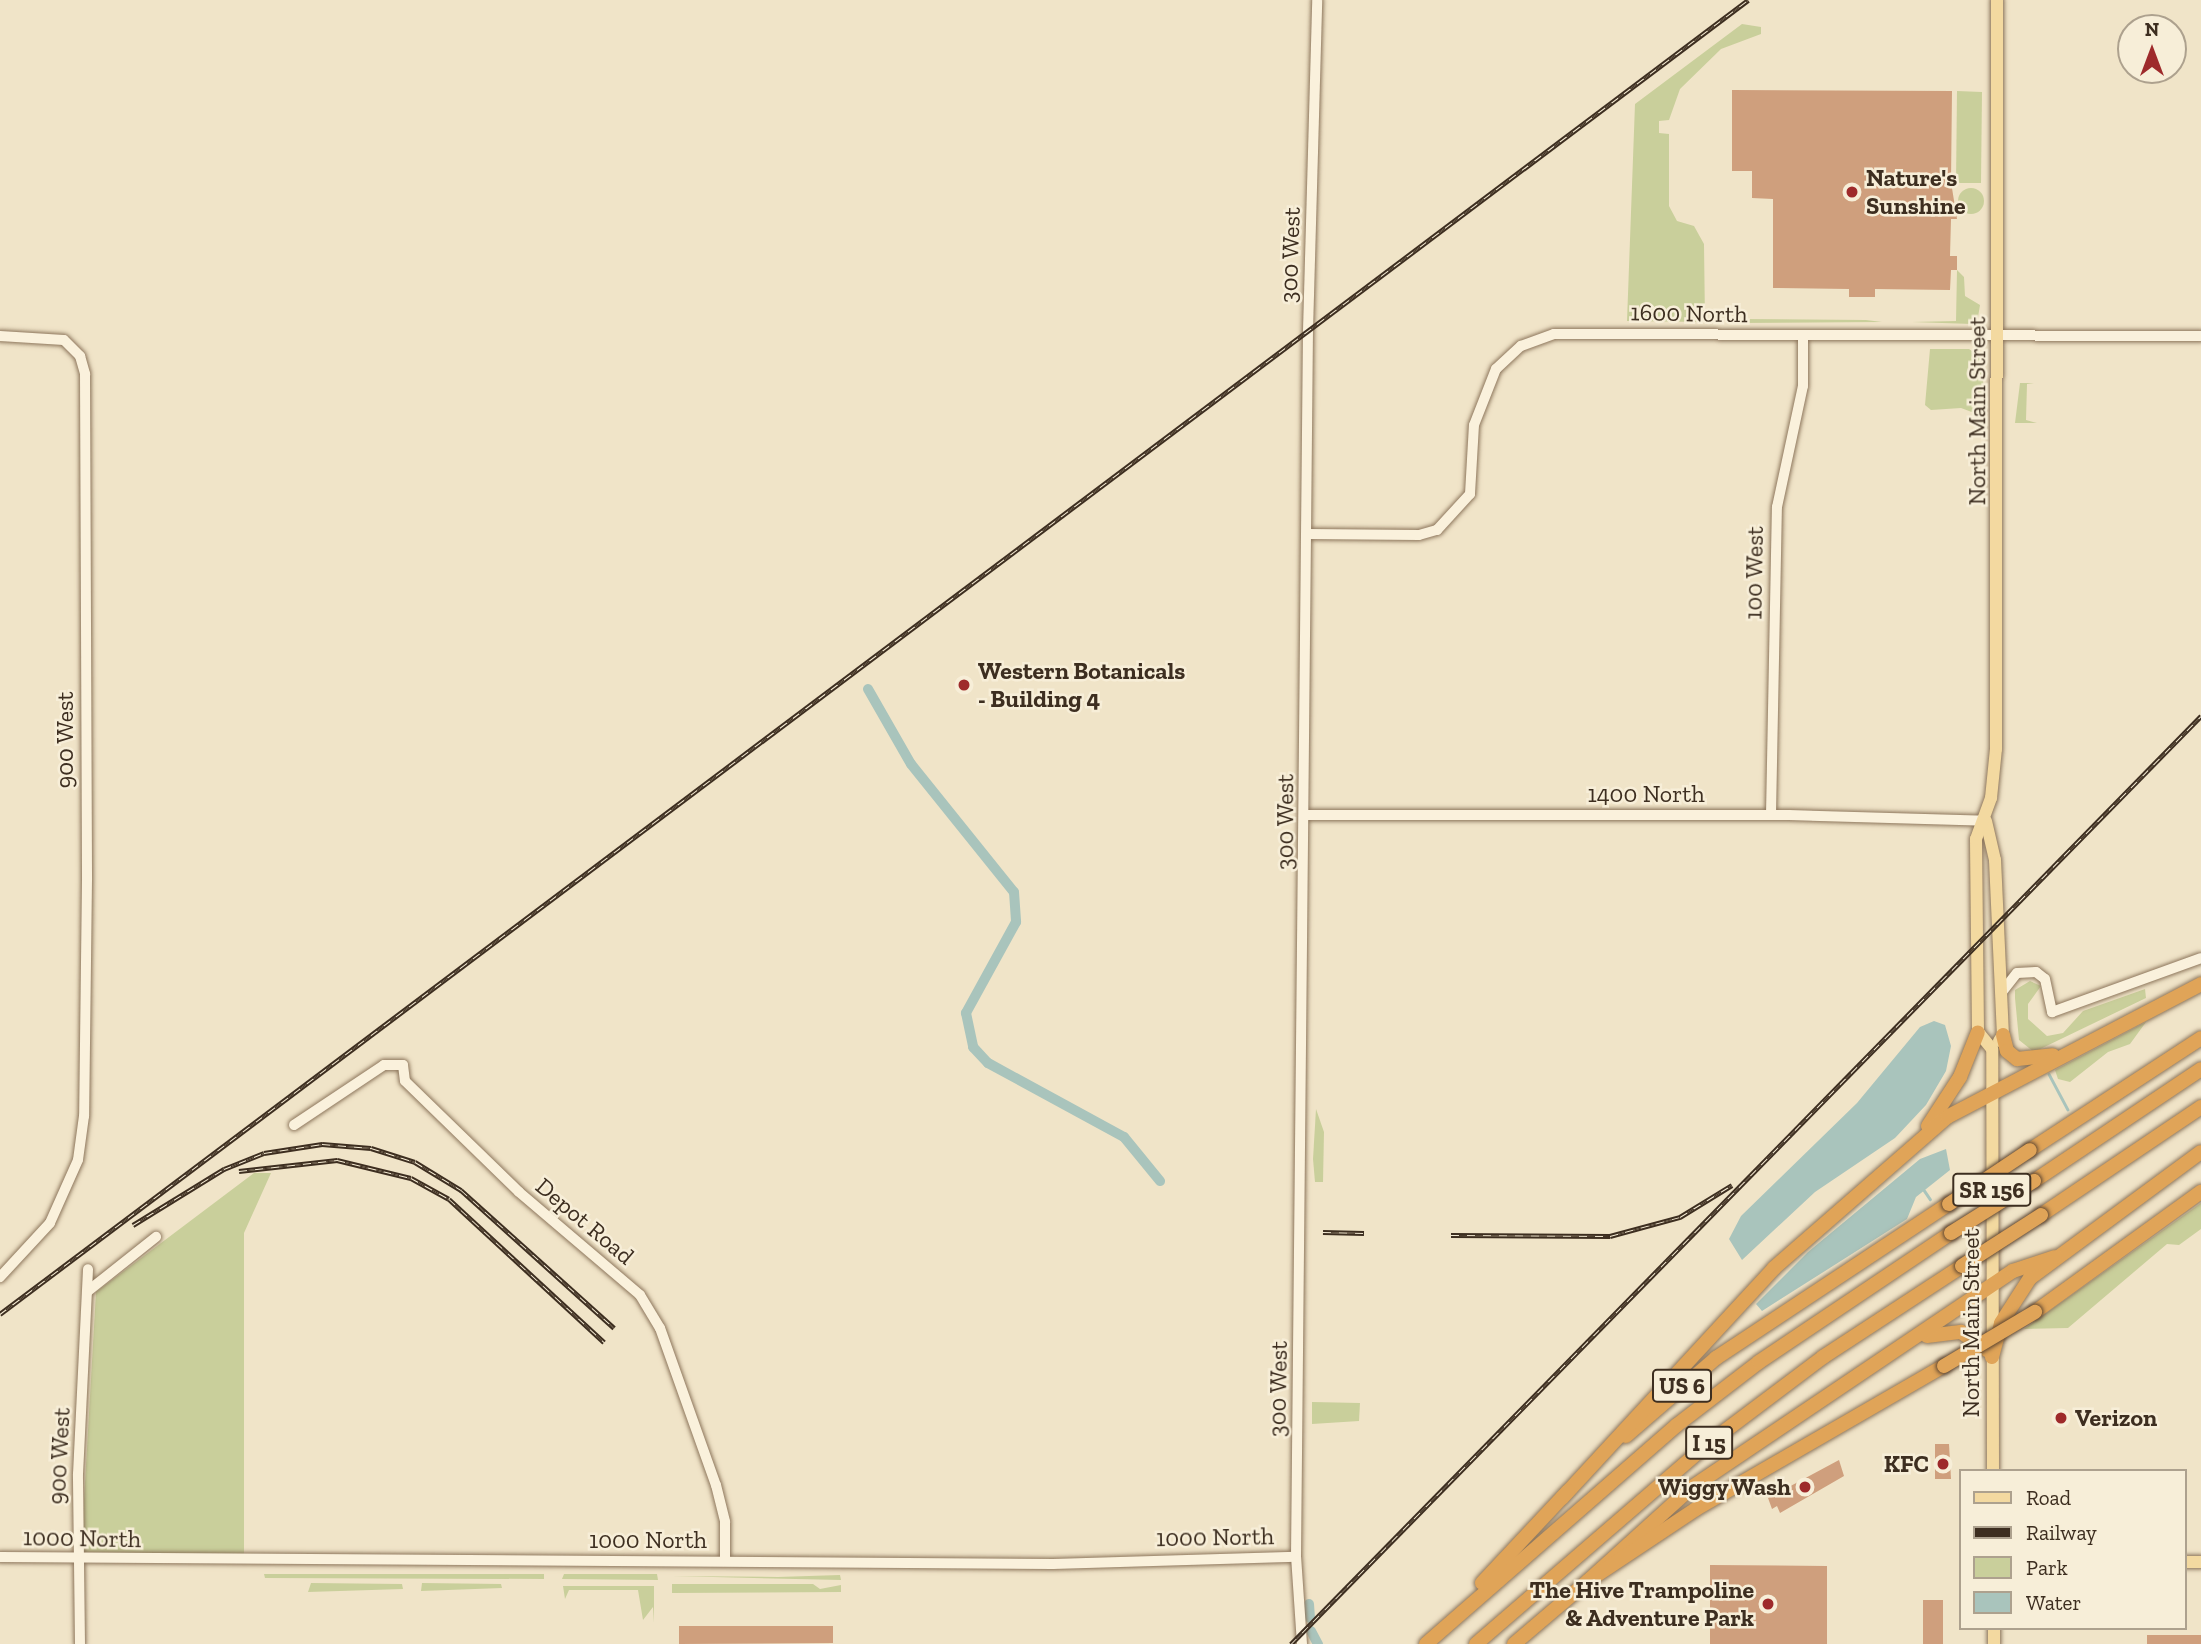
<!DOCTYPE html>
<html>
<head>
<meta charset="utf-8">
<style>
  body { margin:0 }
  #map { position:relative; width:2201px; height:1644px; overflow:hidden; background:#f0e4c8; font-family:"Zilla Slab",serif }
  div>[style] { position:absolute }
  .green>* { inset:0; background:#c9cf9b }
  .round { border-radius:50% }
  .water>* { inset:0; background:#a9c4bc }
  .stream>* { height:2.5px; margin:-1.25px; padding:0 1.25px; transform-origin:1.25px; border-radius:1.25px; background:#a9c4bc }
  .canal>* { height:10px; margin:-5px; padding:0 5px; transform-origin:5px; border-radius:5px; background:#a9c4bc }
  .building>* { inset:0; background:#cf9f7d }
  .roads { filter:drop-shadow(0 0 2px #8d765c) drop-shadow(0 0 2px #8d765c) }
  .minor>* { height:10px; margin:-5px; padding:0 5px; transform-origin:5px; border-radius:5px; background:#faf1dc }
  .major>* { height:12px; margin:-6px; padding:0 6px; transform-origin:6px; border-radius:6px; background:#f3d9a0 }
  .highway>* { height:14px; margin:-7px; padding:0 7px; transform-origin:7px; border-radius:7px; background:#e0a458 }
  .rail>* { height:5px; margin-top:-2.5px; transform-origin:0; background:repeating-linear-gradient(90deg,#f7eed8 0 8px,#3d2e20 0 16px); box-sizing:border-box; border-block:2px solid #3d2e20 }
  .bridges { filter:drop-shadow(0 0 2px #5b4430) drop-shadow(0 0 2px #5b4430) }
  .highway-bridge>* { height:14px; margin:-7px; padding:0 7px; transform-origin:7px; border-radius:7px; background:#e0a458 }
  .dots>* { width:19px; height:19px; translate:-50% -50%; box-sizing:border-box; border:4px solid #f7eed8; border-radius:50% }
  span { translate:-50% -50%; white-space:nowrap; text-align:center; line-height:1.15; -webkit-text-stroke:5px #f7eed8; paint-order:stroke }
  .shield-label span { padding:2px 5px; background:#f7eed8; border:2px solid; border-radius:5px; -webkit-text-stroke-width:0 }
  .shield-label { font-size:23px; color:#3d2e20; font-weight:700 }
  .poi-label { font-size:24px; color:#3d2e20; font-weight:700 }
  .left { translate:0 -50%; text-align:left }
  .right { translate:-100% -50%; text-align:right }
  .street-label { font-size:24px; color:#3d2e20 }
  .legend { position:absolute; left:1959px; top:1469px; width:228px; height:161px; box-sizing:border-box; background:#f7eed8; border:2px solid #ada18e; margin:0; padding:9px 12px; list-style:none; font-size:21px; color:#3d2e20 }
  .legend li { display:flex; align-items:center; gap:14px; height:35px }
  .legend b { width:35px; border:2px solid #ada18e }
  .north { position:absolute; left:2117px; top:14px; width:70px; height:70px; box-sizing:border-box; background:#f7eed8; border:2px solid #ada18e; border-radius:50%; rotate:0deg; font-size:19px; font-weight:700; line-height:28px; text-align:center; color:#3d2e20 }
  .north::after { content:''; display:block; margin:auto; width:24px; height:32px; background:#9e2a2b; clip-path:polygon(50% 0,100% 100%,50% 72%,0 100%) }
</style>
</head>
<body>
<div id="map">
  <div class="green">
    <div style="clip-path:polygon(1742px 24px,1761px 27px,1761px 34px,1721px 49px,1680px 89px,1669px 120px,1659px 121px,1659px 133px,1669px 134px,1669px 206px,1677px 221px,1694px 226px,1704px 244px,1705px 322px,1627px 321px,1635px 104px)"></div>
    <div style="clip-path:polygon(1957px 91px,1982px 92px,1981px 183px,1956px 183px)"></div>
    <div class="round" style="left:1958px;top:188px;width:26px;height:26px"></div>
    <div style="clip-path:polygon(1957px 270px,1964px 277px,1965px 296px,1980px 305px,1978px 317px,1972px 324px,1912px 322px,1956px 321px)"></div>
    <div style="clip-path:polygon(1739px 319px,1866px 320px,1882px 322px,1735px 323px)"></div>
    <div style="clip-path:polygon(1930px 349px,1969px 349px,1982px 358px,1985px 417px,1961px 408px,1931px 410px,1925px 405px)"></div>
    <div style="clip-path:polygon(2020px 383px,2034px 383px,2027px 384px,2026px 420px,2037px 423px,2015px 423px)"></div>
    <div style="clip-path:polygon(2030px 981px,2041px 986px,2028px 1004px,2028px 1019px,2047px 1036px,2063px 1033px,2083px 1011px,2145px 989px,2146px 998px,2034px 1052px,2019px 1040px,2015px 998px,2015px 990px)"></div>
    <div style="clip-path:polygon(2146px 1022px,2130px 1044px,2108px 1052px,2070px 1082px,2058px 1079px,2055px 1070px)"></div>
    <div style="clip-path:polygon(1316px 1109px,1324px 1132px,1323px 1182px,1315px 1182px,1313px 1159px)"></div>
    <div style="clip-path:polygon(254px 1173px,271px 1173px,244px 1233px,244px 1555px,81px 1552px,96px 1292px)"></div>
    <div style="clip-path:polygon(2201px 1203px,2201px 1229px,2179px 1245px,2167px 1244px,2068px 1328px,2024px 1329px)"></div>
    <div style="clip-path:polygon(1312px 1402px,1360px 1403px,1359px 1421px,1312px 1424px)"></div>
    <div style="clip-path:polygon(264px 1574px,544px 1574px,544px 1579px,265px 1578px)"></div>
    <div style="clip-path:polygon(564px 1574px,657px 1574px,658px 1580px,562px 1579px)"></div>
    <div style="clip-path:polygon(840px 1575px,841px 1580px,672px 1576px,778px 1577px)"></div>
    <div style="clip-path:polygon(311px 1583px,402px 1584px,403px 1589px,308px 1592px)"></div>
    <div style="clip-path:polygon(422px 1583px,501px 1584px,502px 1588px,421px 1591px)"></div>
    <div style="clip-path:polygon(672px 1584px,813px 1584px,820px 1589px,841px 1585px,841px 1592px,672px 1593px)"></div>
    <div style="clip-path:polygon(563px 1586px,654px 1586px,654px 1623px,653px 1607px,643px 1620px,638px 1590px,569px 1590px,565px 1599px)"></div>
  </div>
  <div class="water">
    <div style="clip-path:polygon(1934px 1021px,1945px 1025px,1951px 1046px,1946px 1071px,1926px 1105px,1895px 1138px,1815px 1192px,1742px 1260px,1729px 1239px,1741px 1216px,1857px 1103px,1920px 1027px)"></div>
    <div style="clip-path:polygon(1946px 1149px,1950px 1170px,1916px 1197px,1907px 1219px,1762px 1311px,1756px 1304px,1808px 1252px,1920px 1159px)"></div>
  </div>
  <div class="stream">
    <div style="left:2049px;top:1074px;width:40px;rotate:62deg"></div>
    <div style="left:1924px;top:1190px;width:11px;rotate:56deg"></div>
  </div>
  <div class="canal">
    <div style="left:868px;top:689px;width:86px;rotate:60.2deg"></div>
    <div style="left:911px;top:764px;width:164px;rotate:51.2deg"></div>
    <div style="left:1014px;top:892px;width:30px;rotate:86deg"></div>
    <div style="left:1016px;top:922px;width:104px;rotate:118.8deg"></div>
    <div style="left:966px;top:1013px;width:35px;rotate:78deg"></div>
    <div style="left:973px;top:1047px;width:22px;rotate:47deg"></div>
    <div style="left:988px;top:1063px;width:155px;rotate:28.6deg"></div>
    <div style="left:1124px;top:1137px;width:57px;rotate:50.7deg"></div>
    <div style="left:1309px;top:1604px;width:14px;rotate:86deg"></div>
    <div style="left:1311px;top:1631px;width:15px;rotate:62deg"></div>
  </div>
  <div class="building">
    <div style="clip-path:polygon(1732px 90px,1952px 91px,1951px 182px,1957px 219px,1951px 219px,1950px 256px,1957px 256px,1957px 270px,1951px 270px,1950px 290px,1875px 289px,1875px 297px,1849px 297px,1849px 289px,1773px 288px,1773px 199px,1752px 198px,1752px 171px,1732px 171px)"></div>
    <div style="clip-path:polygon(1935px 1444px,1949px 1444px,1951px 1479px,1935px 1479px)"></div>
    <div style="clip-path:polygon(1839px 1460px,1844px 1476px,1780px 1513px,1777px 1506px,1772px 1509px,1768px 1498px)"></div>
    <div style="clip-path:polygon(1710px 1565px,1827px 1566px,1827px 1644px,1710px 1644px)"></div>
    <div style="clip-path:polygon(1923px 1600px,1943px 1600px,1943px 1644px,1923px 1644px)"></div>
    <div style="clip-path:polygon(679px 1626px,833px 1626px,833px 1643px,679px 1644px)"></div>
    <div style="clip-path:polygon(2147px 1635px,2201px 1635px,2201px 1644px,2147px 1644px)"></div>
  </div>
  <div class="roads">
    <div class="minor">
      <div style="left:0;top:336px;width:64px;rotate:3.6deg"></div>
      <div style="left:64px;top:340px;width:23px;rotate:45deg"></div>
      <div style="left:80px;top:356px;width:19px;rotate:74deg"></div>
      <div style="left:85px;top:374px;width:506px;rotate:89.77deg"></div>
      <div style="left:87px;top:880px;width:236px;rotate:90.7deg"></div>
      <div style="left:84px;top:1116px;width:44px;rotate:97.8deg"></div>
      <div style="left:78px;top:1160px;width:69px;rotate:114deg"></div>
      <div style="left:50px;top:1223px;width:74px;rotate:132.8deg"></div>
      <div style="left:1307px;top:534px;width:112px;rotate:0.5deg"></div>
      <div style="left:1419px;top:535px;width:19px;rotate:-16deg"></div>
      <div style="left:1437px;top:530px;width:49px;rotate:-47.5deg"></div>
      <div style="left:1470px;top:494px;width:69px;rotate:-86.7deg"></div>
      <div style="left:1474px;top:425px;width:60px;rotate:-68.6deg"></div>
      <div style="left:1496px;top:369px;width:34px;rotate:-43deg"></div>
      <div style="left:1521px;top:346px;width:35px;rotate:-20deg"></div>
      <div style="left:1554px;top:334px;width:647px;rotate:0.18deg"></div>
      <div style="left:1306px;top:815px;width:483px"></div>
      <div style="left:1789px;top:815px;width:197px;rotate:1.7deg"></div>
      <div style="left:1771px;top:815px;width:308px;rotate:-88.9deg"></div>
      <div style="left:1777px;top:507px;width:124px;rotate:-77.9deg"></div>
      <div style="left:1803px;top:386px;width:51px;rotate:-90deg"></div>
      <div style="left:2002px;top:992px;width:24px;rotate:-52deg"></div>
      <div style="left:2017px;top:973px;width:19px;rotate:-3deg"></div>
      <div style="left:2036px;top:972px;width:11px;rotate:38deg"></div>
      <div style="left:2045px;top:979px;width:34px;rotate:78deg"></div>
      <div style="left:2052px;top:1012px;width:158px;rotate:-19.9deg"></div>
      <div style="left:294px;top:1125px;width:108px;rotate:-33.7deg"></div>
      <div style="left:384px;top:1065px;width:19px"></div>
      <div style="left:403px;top:1065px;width:16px;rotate:83deg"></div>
      <div style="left:405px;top:1081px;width:159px;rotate:44.2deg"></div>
      <div style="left:519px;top:1192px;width:159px;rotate:40.4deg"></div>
      <div style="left:640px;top:1295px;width:39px;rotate:59deg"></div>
      <div style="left:660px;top:1328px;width:167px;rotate:70.4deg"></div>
      <div style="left:716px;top:1485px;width:38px;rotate:76deg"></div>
      <div style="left:725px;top:1522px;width:39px;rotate:90deg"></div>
      <div style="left:88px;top:1291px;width:87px;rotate:-38.5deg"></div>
      <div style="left:0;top:1557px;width:1053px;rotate:0.38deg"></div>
      <div style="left:1053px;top:1564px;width:243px;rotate:-1.7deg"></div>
      <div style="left:80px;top:1644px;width:170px;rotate:-90.7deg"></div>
      <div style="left:78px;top:1474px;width:205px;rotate:-87.2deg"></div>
      <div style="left:1302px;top:1644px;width:87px;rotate:-93.9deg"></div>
      <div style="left:1296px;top:1557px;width:1226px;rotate:-89.44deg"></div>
      <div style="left:1308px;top:331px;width:331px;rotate:-88.4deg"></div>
    </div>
    <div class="major">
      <div style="left:1986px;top:821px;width:40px;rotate:77deg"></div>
      <div style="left:1995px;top:860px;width:175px;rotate:87.4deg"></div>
      <div style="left:2003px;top:1035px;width:7px;rotate:124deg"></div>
      <div style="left:1993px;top:1471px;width:422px;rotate:-90.1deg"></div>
      <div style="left:1992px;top:1049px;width:22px;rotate:-129deg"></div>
      <div style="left:1978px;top:1032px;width:193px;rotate:-90.6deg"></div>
      <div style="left:1976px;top:839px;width:44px;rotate:-69.9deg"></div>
      <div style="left:1991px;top:798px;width:49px;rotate:-84.2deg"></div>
      <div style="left:1996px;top:749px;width:749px;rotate:-89.92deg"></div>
      <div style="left:2185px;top:1562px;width:16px"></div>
      <div style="left:1994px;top:1628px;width:16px;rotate:90deg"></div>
    </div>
    <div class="highway">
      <div style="left:2003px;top:1035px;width:16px;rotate:76deg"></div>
      <div style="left:2007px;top:1051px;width:13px;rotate:39deg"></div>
      <div style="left:2017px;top:1059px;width:36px;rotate:-6deg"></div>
      <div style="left:1928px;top:1126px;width:59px;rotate:-56.9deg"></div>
      <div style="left:1960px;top:1077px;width:48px;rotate:-68.2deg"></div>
      <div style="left:2030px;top:1150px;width:204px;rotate:-33.2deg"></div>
      <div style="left:2034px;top:1181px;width:201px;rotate:-33.8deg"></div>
      <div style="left:2041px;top:1215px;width:193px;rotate:-34deg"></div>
      <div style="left:2035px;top:1312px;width:205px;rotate:-35.9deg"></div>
      <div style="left:1927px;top:1336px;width:34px;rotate:-7deg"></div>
      <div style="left:1961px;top:1332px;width:32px;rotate:35deg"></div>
      <div style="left:1992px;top:1357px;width:35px;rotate:-75deg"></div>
      <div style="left:2001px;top:1323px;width:54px;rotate:-57.2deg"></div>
      <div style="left:2030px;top:1278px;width:212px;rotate:-36.4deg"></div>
      <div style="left:1626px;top:1436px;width:119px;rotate:-40.9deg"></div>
      <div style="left:1716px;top:1358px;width:279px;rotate:-33.5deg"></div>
      <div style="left:1562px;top:1498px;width:313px;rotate:-47.3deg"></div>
      <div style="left:1774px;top:1268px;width:230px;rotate:-41.1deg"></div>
      <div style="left:1947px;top:1117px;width:287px;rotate:-27.6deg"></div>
      <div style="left:1588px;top:1581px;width:139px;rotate:-42.1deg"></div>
      <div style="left:1691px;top:1488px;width:388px;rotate:-34deg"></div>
      <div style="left:2013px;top:1271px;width:44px;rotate:-18.4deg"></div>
      <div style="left:1482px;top:1583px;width:126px;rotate:-46.9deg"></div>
      <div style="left:1426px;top:1644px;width:333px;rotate:-41.1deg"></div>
      <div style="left:1677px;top:1425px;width:103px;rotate:-37.5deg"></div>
      <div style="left:1759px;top:1362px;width:231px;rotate:-33.9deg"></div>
      <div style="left:1476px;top:1644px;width:308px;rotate:-40.8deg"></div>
      <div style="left:1709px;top:1443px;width:143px;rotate:-37deg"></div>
      <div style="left:1823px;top:1357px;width:166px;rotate:-33.2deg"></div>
      <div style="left:1514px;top:1644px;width:97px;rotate:-40.4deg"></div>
      <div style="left:1588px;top:1581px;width:130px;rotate:-33.7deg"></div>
      <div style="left:1696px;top:1509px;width:286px;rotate:-30deg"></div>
    </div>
  </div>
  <div class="rail">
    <div style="left:239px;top:1171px;width:99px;rotate:-6.4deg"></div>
    <div style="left:337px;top:1160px;width:76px;rotate:13.7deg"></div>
    <div style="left:411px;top:1178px;width:43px;rotate:28.9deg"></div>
    <div style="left:449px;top:1199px;width:211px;rotate:42.7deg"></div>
    <div style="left:133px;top:1225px;width:107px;rotate:-31.6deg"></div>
    <div style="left:224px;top:1169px;width:43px;rotate:-21.8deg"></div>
    <div style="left:264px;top:1153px;width:59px;rotate:-8.8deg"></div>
    <div style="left:322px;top:1144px;width:49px;rotate:4.7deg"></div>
    <div style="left:371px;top:1148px;width:46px;rotate:17.7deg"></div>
    <div style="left:415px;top:1162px;width:54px;rotate:31.3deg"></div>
    <div style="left:461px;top:1190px;width:206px;rotate:42deg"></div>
    <div style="left:1323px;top:1232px;width:41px;rotate:1.4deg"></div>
    <div style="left:1451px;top:1235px;width:159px;rotate:0.4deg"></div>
    <div style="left:1610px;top:1236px;width:73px;rotate:-15.2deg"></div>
    <div style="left:1680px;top:1217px;width:61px;rotate:-31.6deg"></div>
    <div style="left:0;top:1314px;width:2187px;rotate:-36.93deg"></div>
    <div style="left:1291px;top:1644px;width:1300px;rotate:-45.56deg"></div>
  </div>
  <div class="bridges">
    <div class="highway-bridge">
      <div style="left:1949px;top:1204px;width:97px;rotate:-33.7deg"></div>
      <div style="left:1951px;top:1233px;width:98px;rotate:-32.1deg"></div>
      <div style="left:1962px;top:1266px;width:94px;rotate:-32.8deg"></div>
      <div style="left:1944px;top:1366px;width:106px;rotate:-30.7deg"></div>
    </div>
  </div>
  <div class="dots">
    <div style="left:1852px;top:192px;background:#9e2a2b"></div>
    <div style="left:964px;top:685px;background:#9e2a2b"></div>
    <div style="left:2061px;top:1418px;background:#9e2a2b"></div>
    <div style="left:1943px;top:1464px;background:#9e2a2b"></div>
    <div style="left:1805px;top:1487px;background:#9e2a2b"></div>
    <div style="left:1768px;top:1604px;background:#9e2a2b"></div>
  </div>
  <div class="shield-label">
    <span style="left:1992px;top:1190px">SR 156</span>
    <span style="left:1682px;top:1386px">US 6</span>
    <span style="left:1709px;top:1443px">I 15</span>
  </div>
  <div class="poi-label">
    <span class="left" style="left:1866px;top:192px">Nature's<br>Sunshine</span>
    <span class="left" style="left:978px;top:685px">Western Botanicals<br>- Building 4</span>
    <span class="left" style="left:2075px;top:1418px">Verizon</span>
    <span class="right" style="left:1929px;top:1464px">KFC</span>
    <span class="right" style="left:1791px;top:1487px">Wiggy Wash</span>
    <span class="right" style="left:1754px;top:1604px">The Hive Trampoline<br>&amp; Adventure Park</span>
  </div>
  <div class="street-label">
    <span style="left:1290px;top:255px;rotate:-88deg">300 West</span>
    <span style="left:1689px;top:313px;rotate:1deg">1600 North</span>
    <span style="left:1977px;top:411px;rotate:-90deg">North Main Street</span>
    <span style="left:1754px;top:573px;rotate:-89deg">100 West</span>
    <span style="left:65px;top:740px;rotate:-90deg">900 West</span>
    <span style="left:1646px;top:794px">1400 North</span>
    <span style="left:1285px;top:822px;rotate:-90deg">300 West</span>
    <span style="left:585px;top:1221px;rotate:40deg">Depot Road</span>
    <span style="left:1971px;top:1323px;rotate:-90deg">North Main Street</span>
    <span style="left:1278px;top:1389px;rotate:-89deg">300 West</span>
    <span style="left:59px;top:1456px;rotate:-87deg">900 West</span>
    <span style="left:1215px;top:1537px;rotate:-1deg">1000 North</span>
    <span style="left:82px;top:1538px;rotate:1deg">1000 North</span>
    <span style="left:648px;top:1540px">1000 North</span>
  </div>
  <ul class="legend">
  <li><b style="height:9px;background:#f3d9a0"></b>Road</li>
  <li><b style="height:9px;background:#3d2e20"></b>Railway</li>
  <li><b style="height:19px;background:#c9cf9b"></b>Park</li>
  <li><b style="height:19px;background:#a9c4bc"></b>Water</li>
  </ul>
  <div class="north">N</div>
</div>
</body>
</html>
